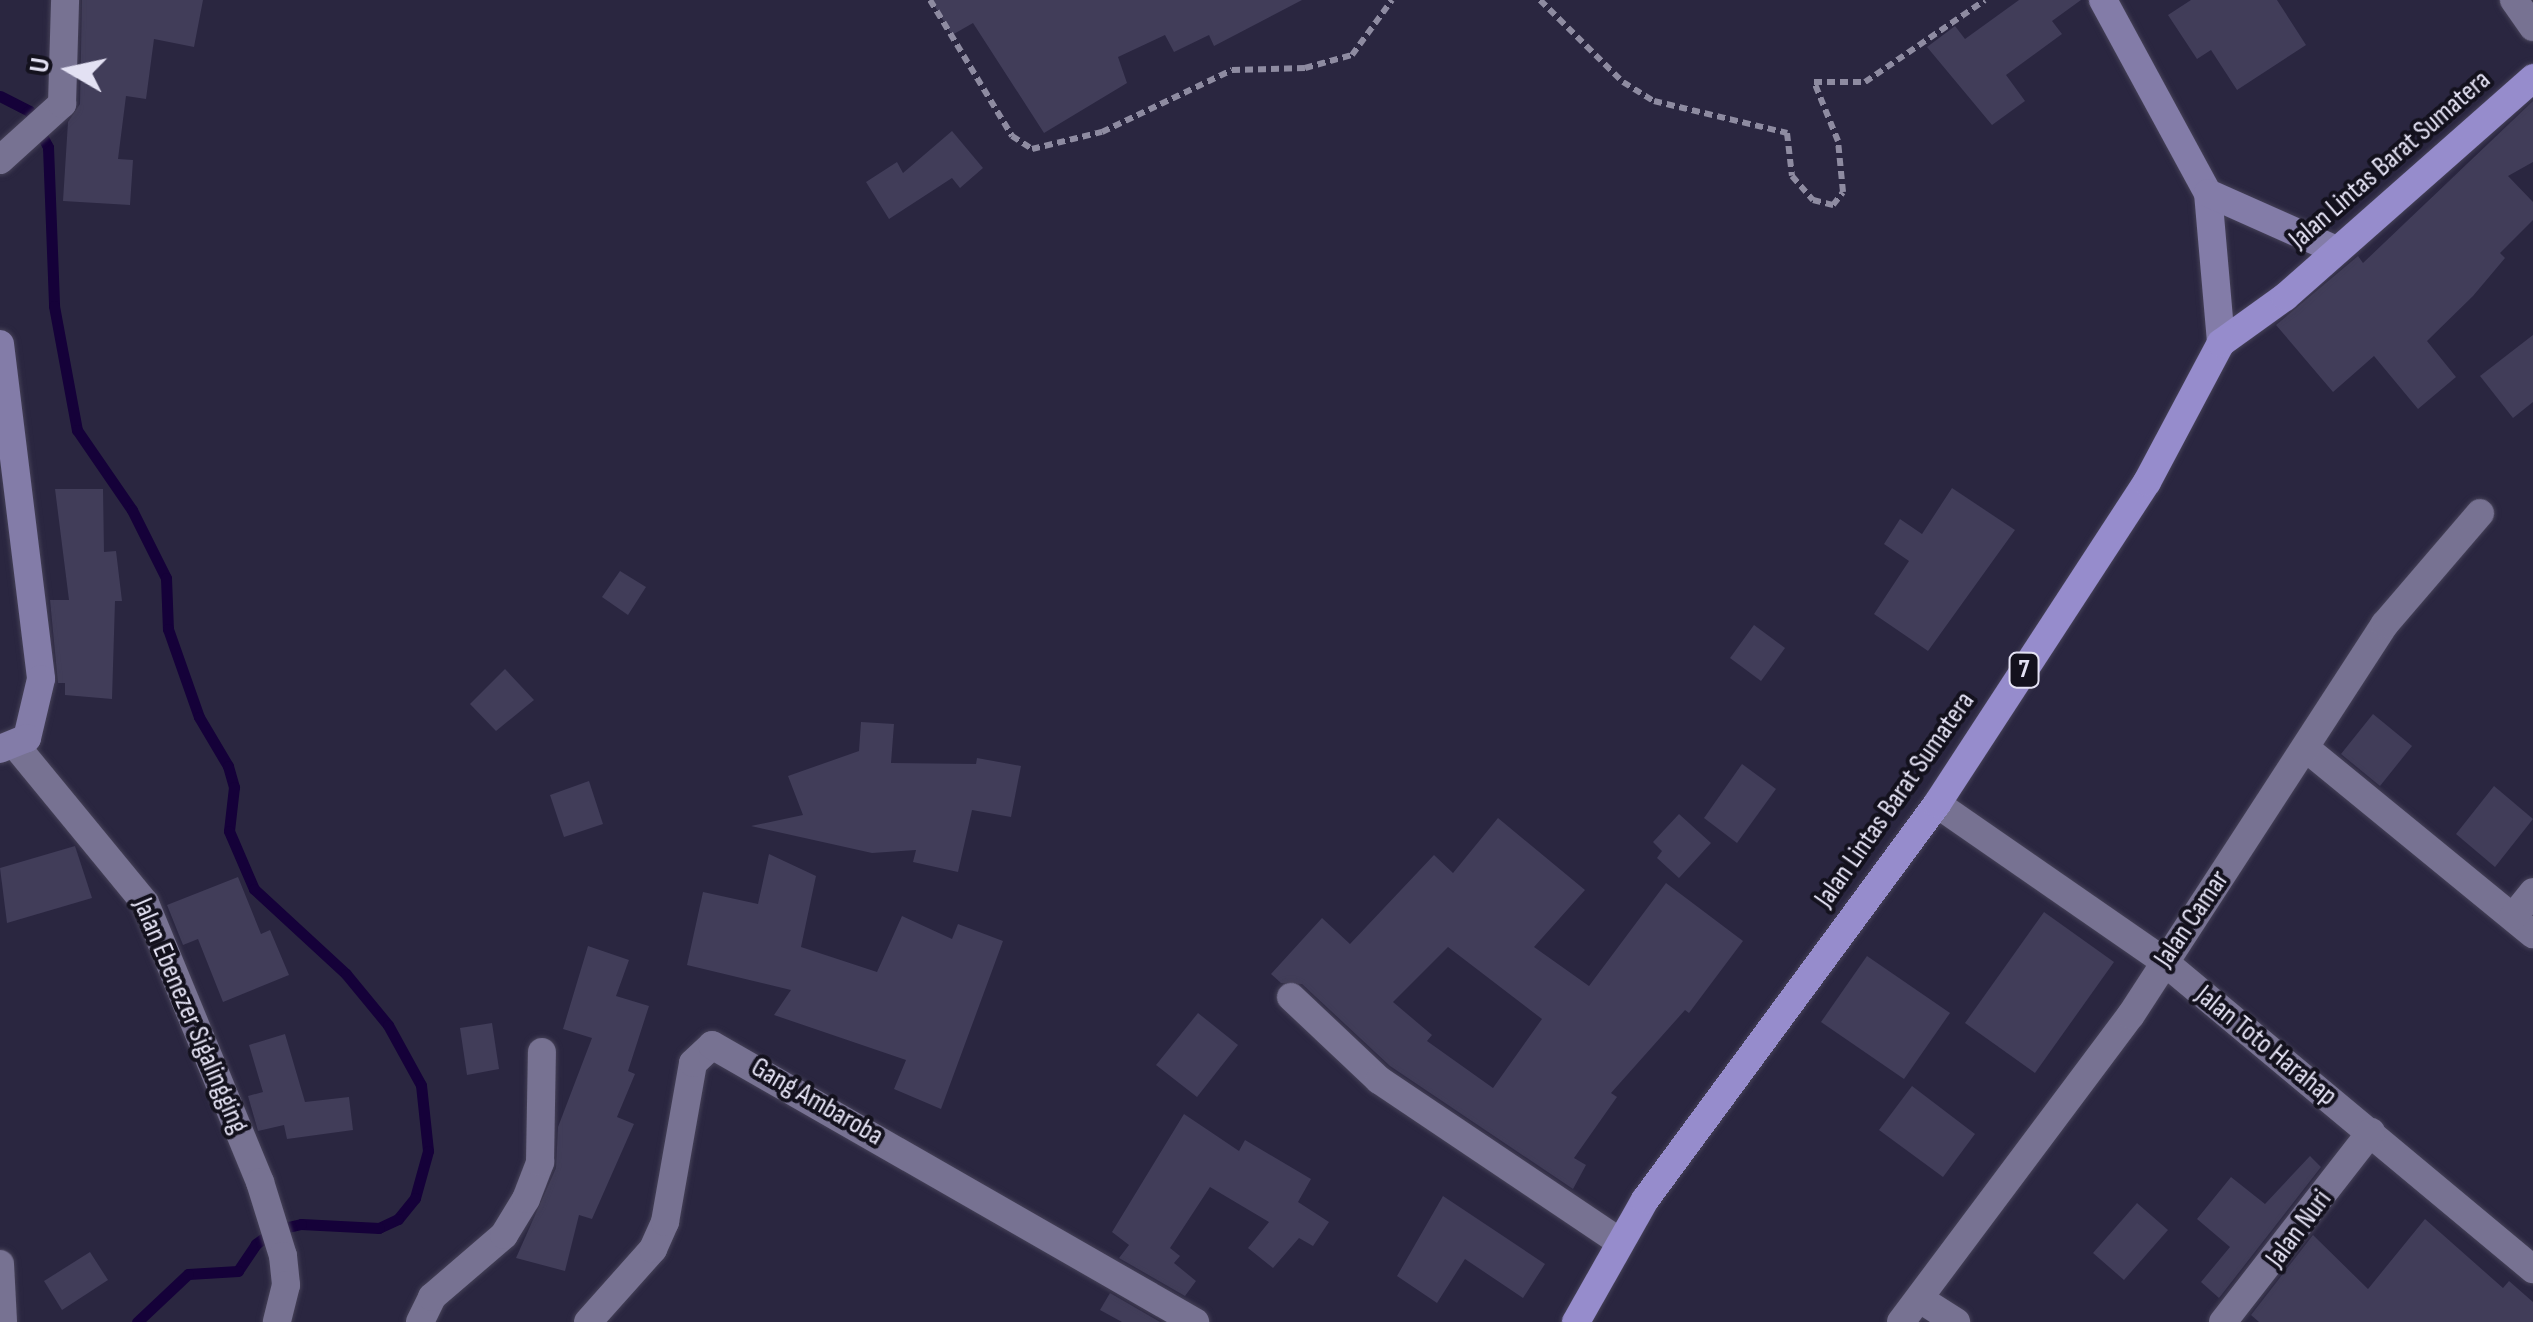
<!DOCTYPE html>
<html>
<head>
<meta charset="utf-8">
<style>
  body { margin:0 }
  #map { position:relative; width:2533px; height:1322px; overflow:hidden; background:#2a2640; font-family:"Sofia Sans Condensed",sans-serif }
  div>[style] { position:absolute }
  .stream>* { height:11px; margin:-5.5px; padding:0 5.5px; transform-origin:5.5px; border-radius:5.5px; background:#150139 }
  .building>* { inset:0; background:#413d59 }
  .path>* { height:6px; margin-top:-3px; transform-origin:0; background:repeating-linear-gradient(90deg,#8e8ba1 0 8px,transparent 0 13px) }
  .roads { filter:drop-shadow(0 0 2px #454157) drop-shadow(0 0 2px #454157) }
  .minor>* { height:28px; margin:-14px; padding:0 14px; transform-origin:14px; border-radius:14px; background:#777292 }
  .secondary>* { height:28px; margin:-14px; padding:0 14px; transform-origin:14px; border-radius:14px; background:#837ca8 }
  .trunk>* { height:28px; margin:-14px; padding:0 14px; transform-origin:14px; border-radius:14px; background:#968ccc }
  span { translate:-50% -50%; white-space:nowrap; text-align:center; line-height:1.15; -webkit-text-stroke:8px #13111d; paint-order:stroke }
  .shield-label span { padding:2px 8px; background:#13111d; border:2px solid; border-radius:8px; -webkit-text-stroke-width:0 }
  .shield-label { font-size:25px; color:#e3e1f3; font-weight:700 }
  .street-label { font-size:28px; color:#e3e1f3 }
  .north { position:absolute; left:20px; top:20px; width:100px; height:100px; -webkit-text-stroke:8px #13111d; paint-order:stroke; rotate:279deg; font-size:28px; font-weight:700; line-height:40px; text-align:center; color:#e3e1f3 }
  .north::after { content:''; display:block; margin:auto; width:35px; height:45px; background:#e3e1f3; clip-path:polygon(50% 0,100% 100%,50% 72%,0 100%) }
</style>
</head>
<body>
<div id="map">
  <div class="stream">
    <div style="left:0;top:96px;width:33px;rotate:27deg"></div>
    <div style="left:29px;top:111px;width:41px;rotate:62.2deg"></div>
    <div style="left:48px;top:147px;width:159px;rotate:87.8deg"></div>
    <div style="left:54px;top:306px;width:126px;rotate:79.5deg"></div>
    <div style="left:77px;top:430px;width:97px;rotate:55.5deg"></div>
    <div style="left:132px;top:510px;width:76px;rotate:63.4deg"></div>
    <div style="left:166px;top:578px;width:51px;rotate:87.8deg"></div>
    <div style="left:168px;top:629px;width:93px;rotate:70.6deg"></div>
    <div style="left:199px;top:717px;width:57px;rotate:59.4deg"></div>
    <div style="left:228px;top:766px;width:22px;rotate:74deg"></div>
    <div style="left:234px;top:787px;width:44px;rotate:96.5deg"></div>
    <div style="left:229px;top:831px;width:63px;rotate:66.7deg"></div>
    <div style="left:254px;top:889px;width:125px;rotate:42.7deg"></div>
    <div style="left:346px;top:974px;width:66px;rotate:50.5deg"></div>
    <div style="left:388px;top:1025px;width:68px;rotate:61.2deg"></div>
    <div style="left:421px;top:1085px;width:66px;rotate:83.9deg"></div>
    <div style="left:428px;top:1151px;width:49px;rotate:105.5deg"></div>
    <div style="left:415px;top:1198px;width:27px;rotate:129deg"></div>
    <div style="left:398px;top:1219px;width:21px;rotate:155deg"></div>
    <div style="left:379px;top:1228px;width:78px;rotate:-177.1deg"></div>
    <div style="left:301px;top:1224px;width:27px;rotate:167deg"></div>
    <div style="left:275px;top:1230px;width:24px;rotate:144deg"></div>
    <div style="left:256px;top:1244px;width:32px;rotate:124deg"></div>
    <div style="left:238px;top:1271px;width:50px;rotate:176.6deg"></div>
    <div style="left:188px;top:1274px;width:70px;rotate:136.7deg"></div>
  </div>
  <div class="building">
    <div style="clip-path:polygon(82px 0,203px 0,194px 47px,154px 39px,146px 99px,126px 96px,118px 159px,133px 160px,130px 205px,63px 201px,68px 122px,80px 104px)"></div>
    <div style="clip-path:polygon(931px 0,1302px 0,1214px 46px,1209px 35px,1174px 52px,1165px 35px,1118px 57px,1127px 83px,1044px 133px,973px 23px,952px 35px)"></div>
    <div style="clip-path:polygon(2019px 0,2081px 0,2052px 21px,2062px 34px,2006px 75px,2025px 101px,1992px 125px,1927px 47px,1955px 26px,1965px 39px)"></div>
    <div style="clip-path:polygon(2191px 0,2277px 0,2306px 45px,2237px 90px,2211px 50px,2197px 59px,2168px 15px)"></div>
    <div style="clip-path:polygon(2533px 101px,2533px 162px,2508px 176px,2533px 202px,2533px 220px,2500px 253px,2505px 258px,2473px 296px,2427px 341px,2456px 377px,2418px 409px,2374px 356px,2333px 392px,2276px 325px,2358px 256px,2363px 263px)"></div>
    <div style="clip-path:polygon(952px 131px,983px 168px,960px 188px,952px 178px,889px 219px,866px 182px,897px 162px,903px 173px)"></div>
    <div style="clip-path:polygon(2533px 335px,2533px 402px,2513px 418px,2480px 376px)"></div>
    <div style="clip-path:polygon(1952px 488px,2015px 530px,1928px 651px,1874px 614px,1909px 561px,1884px 544px,1900px 519px,1922px 534px)"></div>
    <div style="clip-path:polygon(55px 489px,103px 489px,104px 552px,116px 551px,122px 601px,115px 601px,112px 699px,65px 695px,65px 683px,58px 683px,50px 600px,69px 600px)"></div>
    <div style="clip-path:polygon(620px 571px,646px 587px,628px 615px,602px 597px)"></div>
    <div style="clip-path:polygon(1754px 625px,1785px 648px,1761px 681px,1730px 658px)"></div>
    <div style="clip-path:polygon(505px 669px,534px 700px,496px 731px,470px 704px)"></div>
    <div style="clip-path:polygon(2373px 714px,2412px 746px,2380px 786px,2341px 754px)"></div>
    <div style="clip-path:polygon(861px 722px,894px 724px,891px 763px,976px 764px,977px 758px,1021px 766px,1011px 817px,972px 810px,958px 872px,913px 862px,916px 850px,872px 853px,751px 826px,803px 815px,788px 776px,859px 751px)"></div>
    <div style="clip-path:polygon(1742px 764px,1776px 789px,1737px 843px,1704px 818px)"></div>
    <div style="clip-path:polygon(589px 781px,603px 824px,564px 837px,550px 795px)"></div>
    <div style="clip-path:polygon(2494px 786px,2533px 819px,2495px 867px,2456px 834px)"></div>
    <div style="clip-path:polygon(1679px 814px,1711px 843px,1679px 878px,1657px 858px,1662px 851px,1653px 842px)"></div>
    <div style="clip-path:polygon(evenodd,1498px 818px,1585px 890px,1534px 947px,1589px 986px,1666px 883px,1743px 941px,1689px 1013px,1685px 1010px,1611px 1093px,1617px 1097px,1574px 1158px,1586px 1165px,1573px 1189px,1390px 1066px,1302px 984px,1281px 983px,1271px 974px,1322px 918px,1350px 944px,1434px 855px,1453px 873px,1498px 818px,1448px 947px,1542px 1019px,1493px 1088px,1427px 1041px,1432px 1035px,1393px 1002px,1448px 947px)"></div>
    <div style="clip-path:polygon(75px 846px,92px 898px,7px 923px,0 868px)"></div>
    <div style="clip-path:polygon(769px 854px,816px 876px,801px 947px,877px 972px,902px 916px,952px 939px,958px 924px,1003px 941px,941px 1109px,894px 1089px,906px 1060px,774px 1015px,791px 990px,687px 965px,703px 892px,758px 904px)"></div>
    <div style="clip-path:polygon(238px 877px,261px 934px,270px 930px,289px 975px,223px 1002px,198px 939px,183px 945px,167px 905px)"></div>
    <div style="clip-path:polygon(2044px 912px,2114px 962px,2035px 1073px,1965px 1023px)"></div>
    <div style="clip-path:polygon(588px 946px,629px 960px,616px 996px,649px 1006px,628px 1071px,635px 1074px,617px 1117px,634px 1124px,592px 1219px,579px 1215px,565px 1271px,516px 1258px,556px 1168px,558px 1127px,592px 1038px,563px 1029px)"></div>
    <div style="clip-path:polygon(1867px 956px,1950px 1013px,1904px 1079px,1821px 1022px)"></div>
    <div style="clip-path:polygon(1198px 1013px,1238px 1045px,1197px 1097px,1156px 1065px)"></div>
    <div style="clip-path:polygon(492px 1023px,499px 1069px,467px 1075px,460px 1028px)"></div>
    <div style="clip-path:polygon(285px 1034px,305px 1102px,349px 1097px,353px 1130px,287px 1139px,284px 1125px,258px 1131px,248px 1096px,263px 1092px,249px 1045px)"></div>
    <div style="clip-path:polygon(1912px 1086px,1975px 1134px,1943px 1177px,1879px 1130px)"></div>
    <div style="clip-path:polygon(1184px 1114px,1239px 1151px,1245px 1140px,1311px 1179px,1298px 1202px,1329px 1222px,1313px 1246px,1299px 1238px,1273px 1268px,1248px 1248px,1269px 1222px,1210px 1187px,1170px 1248px,1180px 1256px,1174px 1263px,1196px 1281px,1185px 1296px,1119px 1258px,1129px 1245px,1112px 1232px)"></div>
    <div style="clip-path:polygon(2310px 1156px,2321px 1167px,2219px 1298px,2201px 1282px,2230px 1247px,2197px 1219px,2231px 1177px,2265px 1204px)"></div>
    <div style="clip-path:polygon(1443px 1196px,1545px 1264px,1523px 1298px,1465px 1259px,1437px 1303px,1397px 1276px)"></div>
    <div style="clip-path:polygon(2137px 1203px,2168px 1230px,2124px 1280px,2093px 1253px)"></div>
    <div style="clip-path:polygon(2425px 1219px,2503px 1288px,2509px 1281px,2533px 1302px,2533px 1322px,2259px 1322px,2251px 1315px,2313px 1235px,2368px 1289px)"></div>
    <div style="clip-path:polygon(90px 1252px,108px 1280px,62px 1310px,44px 1281px)"></div>
    <div style="clip-path:polygon(1110px 1293px,1160px 1322px,1122px 1322px,1100px 1310px)"></div>
  </div>
  <div class="path">
    <div style="left:930px;top:0;width:159px;rotate:58.9deg"></div>
    <div style="left:1012px;top:136px;width:24px;rotate:33deg"></div>
    <div style="left:1032px;top:149px;width:72px;rotate:-13.7deg"></div>
    <div style="left:1102px;top:132px;width:144px;rotate:-25.5deg"></div>
    <div style="left:1232px;top:70px;width:73px;rotate:-1.6deg"></div>
    <div style="left:1305px;top:68px;width:49px;rotate:-15.5deg"></div>
    <div style="left:1352px;top:55px;width:68px;rotate:-54deg"></div>
    <div style="left:1540px;top:0;width:117px;rotate:44.7deg"></div>
    <div style="left:1623px;top:82px;width:36px;rotate:32deg"></div>
    <div style="left:1654px;top:101px;width:137px;rotate:13.5deg"></div>
    <div style="left:1787px;top:133px;width:43px;rotate:83.4deg"></div>
    <div style="left:1792px;top:176px;width:32px;rotate:49deg"></div>
    <div style="left:1813px;top:200px;width:21px;rotate:14deg"></div>
    <div style="left:1833px;top:205px;width:16px;rotate:-52deg"></div>
    <div style="left:1843px;top:192px;width:51px;rotate:-95.6deg"></div>
    <div style="left:1838px;top:141px;width:64px;rotate:-112.1deg"></div>
    <div style="left:1814px;top:82px;width:51px"></div>
    <div style="left:1865px;top:82px;width:145px;rotate:-34.3deg"></div>
  </div>
  <div class="roads">
    <div class="minor">
      <div style="left:2514px;top:0;width:33px;rotate:55deg"></div>
      <div style="left:0;top:160px;width:84px;rotate:-42.1deg"></div>
      <div style="left:62px;top:104px;width:104px;rotate:-88.3deg"></div>
      <div style="left:16px;top:746px;width:203px;rotate:50.6deg"></div>
      <div style="left:145px;top:903px;width:302px;rotate:67.6deg"></div>
      <div style="left:260px;top:1182px;width:77px;rotate:72.7deg"></div>
      <div style="left:283px;top:1256px;width:29px;rotate:84deg"></div>
      <div style="left:286px;top:1285px;width:38px;rotate:104deg"></div>
      <div style="left:2308px;top:750px;width:291px;rotate:39.3deg"></div>
      <div style="left:1937px;top:804px;width:274px;rotate:34.7deg"></div>
      <div style="left:2162px;top:960px;width:483px;rotate:39.8deg"></div>
      <div style="left:2513px;top:917px;width:32px;rotate:-51deg"></div>
      <div style="left:1291px;top:997px;width:121px;rotate:43.3deg"></div>
      <div style="left:1379px;top:1080px;width:290px;rotate:33.9deg"></div>
      <div style="left:0;top:1264px;width:58px;rotate:87deg"></div>
      <div style="left:1920px;top:1299px;width:43px;rotate:32.6deg"></div>
      <div style="left:420px;top:1322px;width:28px;rotate:-64deg"></div>
      <div style="left:432px;top:1297px;width:95px;rotate:-40.7deg"></div>
      <div style="left:504px;top:1235px;width:42px;rotate:-58.6deg"></div>
      <div style="left:526px;top:1199px;width:40px;rotate:-69deg"></div>
      <div style="left:540px;top:1162px;width:110px;rotate:-89deg"></div>
      <div style="left:588px;top:1322px;width:98px;rotate:-48.3deg"></div>
      <div style="left:653px;top:1249px;width:30px;rotate:-66deg"></div>
      <div style="left:665px;top:1222px;width:161px;rotate:-80deg"></div>
      <div style="left:693px;top:1063px;width:26px;rotate:-43deg"></div>
      <div style="left:712px;top:1045px;width:557px;rotate:29.83deg"></div>
      <div style="left:1901px;top:1322px;width:384px;rotate:-53.2deg"></div>
      <div style="left:2131px;top:1015px;width:466px;rotate:-57deg"></div>
      <div style="left:2385px;top:624px;width:146px;rotate:-49.4deg"></div>
      <div style="left:2223px;top:1322px;width:241px;rotate:-52.1deg"></div>
    </div>
    <div class="secondary">
      <div style="left:2103px;top:0;width:220px;rotate:61.5deg"></div>
      <div style="left:2208px;top:193px;width:151px;rotate:85deg"></div>
      <div style="left:2208px;top:193px;width:138px;rotate:24deg"></div>
      <div style="left:0;top:344px;width:337px;rotate:83deg"></div>
      <div style="left:41px;top:679px;width:61px;rotate:103.3deg"></div>
      <div style="left:27px;top:738px;width:29px;rotate:158deg"></div>
    </div>
    <div class="trunk">
      <div style="left:1576px;top:1322px;width:140px;rotate:-60.5deg"></div>
      <div style="left:1645px;top:1200px;width:492px;rotate:-53.6deg"></div>
      <div style="left:1937px;top:804px;width:384px;rotate:-56.9deg"></div>
      <div style="left:2147px;top:482px;width:157px;rotate:-62deg"></div>
      <div style="left:2221px;top:343px;width:79px;rotate:-35.7deg"></div>
      <div style="left:2285px;top:297px;width:331px;rotate:-41.4deg"></div>
    </div>
  </div>
  <div class="shield-label">
    <span style="left:2024px;top:670px">7</span>
  </div>
  <div class="street-label">
    <span style="left:2390px;top:160px;rotate:-41deg">Jalan Lintas Barat Sumatera</span>
    <span style="left:1895px;top:800px;rotate:-55deg">Jalan Lintas Barat Sumatera</span>
    <span style="left:2192px;top:919px;rotate:-56deg">Jalan Camar</span>
    <span style="left:190px;top:1016px;rotate:67deg">Jalan Ebenezer Sigalingging</span>
    <span style="left:2266px;top:1046px;rotate:39deg">Jalan Toto Harahap</span>
    <span style="left:817px;top:1102px;rotate:30deg">Gang Ambaroba</span>
    <span style="left:2299px;top:1229px;rotate:-53deg">Jalan Nuri</span>
  </div>
  <div class="north">U</div>
</div>
</body>
</html>
